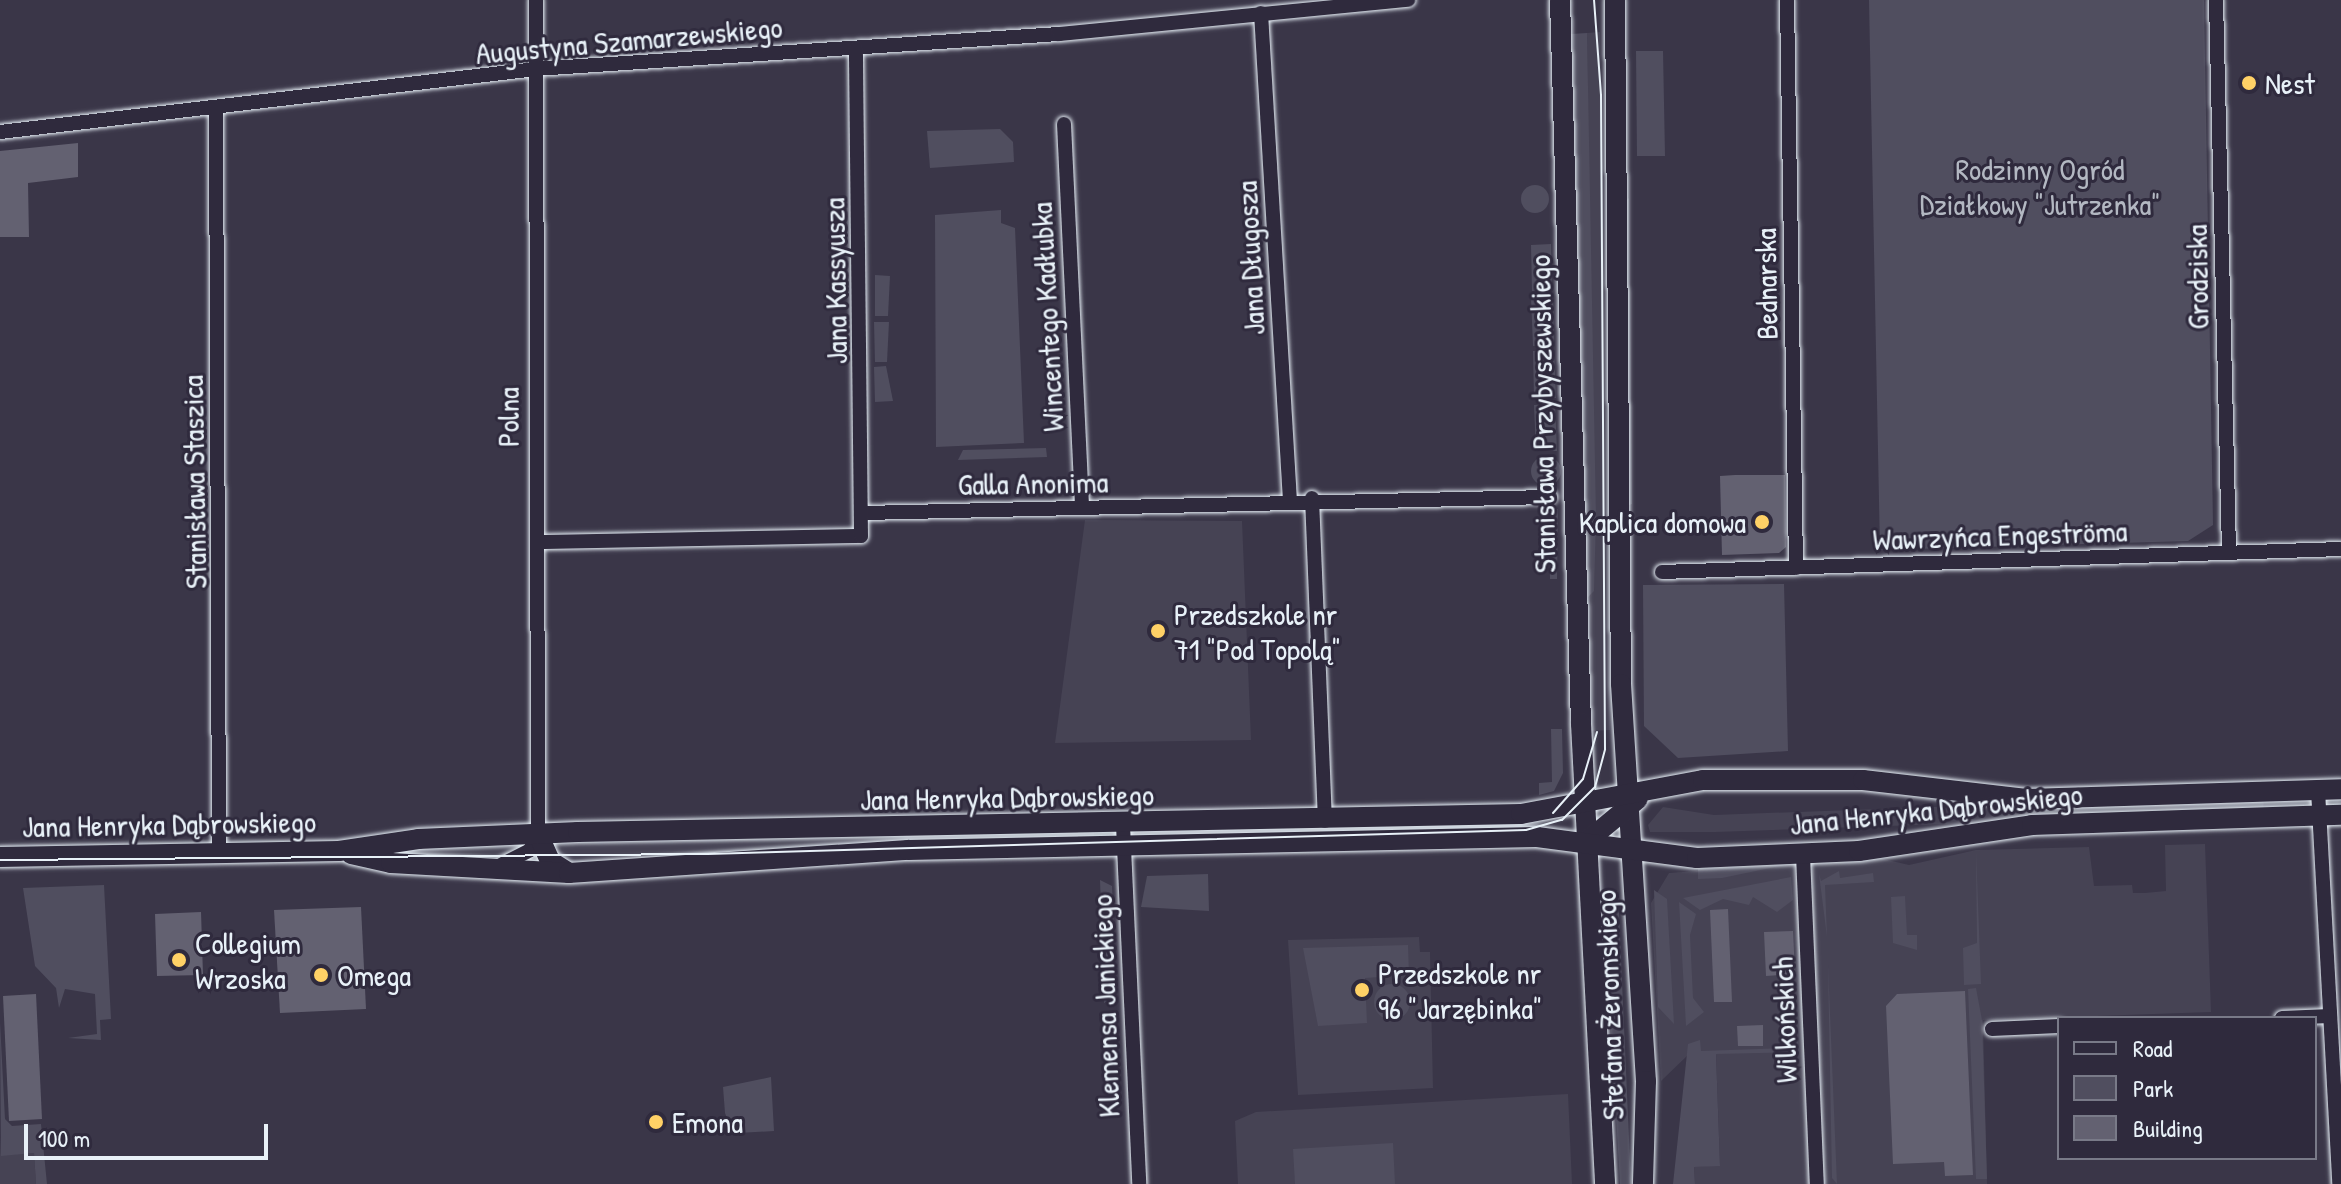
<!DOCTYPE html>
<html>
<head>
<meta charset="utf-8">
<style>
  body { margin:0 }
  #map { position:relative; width:2341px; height:1184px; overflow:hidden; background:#3a3648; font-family:"Patrick Hand",sans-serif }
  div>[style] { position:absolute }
  .built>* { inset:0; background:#464354 }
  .green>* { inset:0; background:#504e5f }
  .round { border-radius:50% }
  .building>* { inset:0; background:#636171 }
  .roads { filter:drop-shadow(0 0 2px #e8f1f8) drop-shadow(0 0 2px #e8f1f8) }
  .street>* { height:14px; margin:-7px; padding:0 7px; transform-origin:7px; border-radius:7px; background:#2f2a3d }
  .secondary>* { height:20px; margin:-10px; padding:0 10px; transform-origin:10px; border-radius:10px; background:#2f2a3d }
  .tram>* { height:2px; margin:-1px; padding:0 1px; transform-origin:1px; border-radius:1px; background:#e8f1f8 }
  .dots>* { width:22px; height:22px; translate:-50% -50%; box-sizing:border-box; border:4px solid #2f2a3d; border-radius:50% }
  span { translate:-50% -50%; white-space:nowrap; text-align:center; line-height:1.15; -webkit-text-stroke:6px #2f2a3d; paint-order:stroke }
  .street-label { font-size:30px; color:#e8f1f8 }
  .poi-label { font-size:30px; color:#e8f1f8 }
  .left { translate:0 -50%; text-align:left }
  .right { translate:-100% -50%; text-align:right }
  .park-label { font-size:30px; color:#b3b8c2 }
  .legend { position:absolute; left:2057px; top:1016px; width:260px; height:144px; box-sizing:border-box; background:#2f2a3d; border:2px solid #797a88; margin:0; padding:10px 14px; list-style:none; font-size:24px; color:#e8f1f8 }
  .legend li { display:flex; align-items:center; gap:16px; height:40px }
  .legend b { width:40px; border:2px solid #797a88 }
  .scale { position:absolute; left:24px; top:1124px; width:244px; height:36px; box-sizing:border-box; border:4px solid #e8f1f8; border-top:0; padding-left:10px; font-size:24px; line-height:28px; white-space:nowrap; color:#e8f1f8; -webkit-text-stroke:6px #2f2a3d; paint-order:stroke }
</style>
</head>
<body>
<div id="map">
  <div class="built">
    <div style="clip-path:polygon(1600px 32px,1611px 692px,1610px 730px,1592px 731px,1587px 33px)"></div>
    <div style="clip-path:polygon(1085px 520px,1242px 521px,1251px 740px,1055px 743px)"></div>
    <div style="clip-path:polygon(2263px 795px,2264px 813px,1715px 832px,1650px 832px,1648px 825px,1663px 807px,1714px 815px)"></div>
    <div style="clip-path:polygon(1522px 818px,1522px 834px,1131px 842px,1227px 826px)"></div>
    <div style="clip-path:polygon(1094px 829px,1094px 843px,734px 856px,558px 858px,549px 845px)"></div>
    <div style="clip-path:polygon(530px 840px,504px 858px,260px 859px)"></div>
    <div style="clip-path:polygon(2205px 844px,2211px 1012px,1983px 1020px,1987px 1184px,1695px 1184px,1694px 1167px,1720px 1165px,1716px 1054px,1688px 1055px,1661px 1081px,1651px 903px,1669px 873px,1879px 858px,1909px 865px,1976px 850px,2089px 847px,2094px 886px,2132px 885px,2133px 893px,2145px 893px,2166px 891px,2165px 845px)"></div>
    <div style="clip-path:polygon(1419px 937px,1420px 952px,1430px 952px,1433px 1088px,1298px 1095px,1288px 940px)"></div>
    <div style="clip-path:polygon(1568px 1094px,1572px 1184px,1238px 1184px,1235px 1121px,1256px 1112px)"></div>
    <div style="clip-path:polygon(0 1136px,1px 1155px,34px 1153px,36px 1184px,0 1184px)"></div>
  </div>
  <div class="green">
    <div style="clip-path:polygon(1869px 0,2204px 0,2213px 525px,2188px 541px,1880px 550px)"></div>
    <div style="clip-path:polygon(1587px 33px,1596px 518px,1594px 591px,1588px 597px,1571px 34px)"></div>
    <div style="clip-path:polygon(1663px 51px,1665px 156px,1637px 156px,1636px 51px)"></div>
    <div style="clip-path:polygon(1000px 129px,1013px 142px,1014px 162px,930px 168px,927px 131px)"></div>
    <div class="round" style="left:1521px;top:185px;width:28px;height:28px"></div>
    <div style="clip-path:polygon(1629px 198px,1632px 504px,1629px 505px,1627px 200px)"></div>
    <div style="clip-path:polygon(1001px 210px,1001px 223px,1015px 228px,1024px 443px,936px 447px,935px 215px)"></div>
    <div style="clip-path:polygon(1551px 244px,1552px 291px,1532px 291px,1531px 245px)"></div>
    <div style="clip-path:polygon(875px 275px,890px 276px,888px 316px,875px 316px)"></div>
    <div style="clip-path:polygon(1553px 297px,1554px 345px,1533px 346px,1531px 298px)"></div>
    <div style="clip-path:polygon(874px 322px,889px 322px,887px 362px,875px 362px)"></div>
    <div style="clip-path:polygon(1533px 351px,1554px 351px,1556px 398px,1534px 399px)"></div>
    <div style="clip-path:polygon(886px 366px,893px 401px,875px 402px,874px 367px)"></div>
    <div style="clip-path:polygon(1555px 404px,1557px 451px,1536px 451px,1534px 405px)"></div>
    <div style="clip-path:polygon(1046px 448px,1047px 457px,958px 460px,963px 450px)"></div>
    <div class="round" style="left:1531px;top:456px;width:30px;height:30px"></div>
    <div style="clip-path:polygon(1549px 509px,1558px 509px,1557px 579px,1550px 579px)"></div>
    <div style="clip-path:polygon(1784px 584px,1788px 751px,1678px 758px,1644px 726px,1643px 585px)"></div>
    <div style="clip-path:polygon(1551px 729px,1562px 729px,1563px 773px,1554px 791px,1539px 795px,1539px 783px,1552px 782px)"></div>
    <div style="clip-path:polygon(1976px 850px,1981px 984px,1964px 985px,1963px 948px,1977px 943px)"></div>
    <div style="clip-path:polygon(1785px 865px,1722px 878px,1698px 879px,1698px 869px)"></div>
    <div style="clip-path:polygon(1839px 871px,1840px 878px,1873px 873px,1874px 882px,1825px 885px,1827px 937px,1819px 874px,1821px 881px)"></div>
    <div style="clip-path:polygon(1208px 874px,1209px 911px,1141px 907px,1147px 876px)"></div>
    <div style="clip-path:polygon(1791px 877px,1793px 900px,1777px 912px,1753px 897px,1749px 905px,1723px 899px,1700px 910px,1683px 898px)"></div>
    <div style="clip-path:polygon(1100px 880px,1112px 886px,1114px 931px,1102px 939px)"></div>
    <div style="clip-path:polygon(104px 885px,111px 1019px,100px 1020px,101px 1040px,68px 1038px,97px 1034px,95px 994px,65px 989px,59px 1008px,56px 988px,35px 966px,23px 888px)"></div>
    <div style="clip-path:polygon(1654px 890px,1667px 899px,1674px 1024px,1658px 1007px)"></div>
    <div style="clip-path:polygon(1603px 891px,1618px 891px,1631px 1184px,1620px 1184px)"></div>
    <div style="clip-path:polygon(1905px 896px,1907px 935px,1917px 935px,1917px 950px,1893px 943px,1891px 897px)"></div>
    <div style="clip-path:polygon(1679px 902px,1696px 914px,1690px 935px,1693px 998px,1704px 1012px,1686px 1026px)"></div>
    <div style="clip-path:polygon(1408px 945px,1409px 975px,1365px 978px,1367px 1023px,1318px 1026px,1303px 948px)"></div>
    <div style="clip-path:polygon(1102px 951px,1114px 954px,1116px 996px,1104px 1003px)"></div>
    <div style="clip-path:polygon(1828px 965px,1837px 1184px,1832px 1178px)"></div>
    <div class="round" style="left:1374px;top:984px;width:36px;height:36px"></div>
    <div style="clip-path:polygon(1976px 988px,1982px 1020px,1987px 1179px,1976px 1179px,1968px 989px)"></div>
    <div style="clip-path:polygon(1794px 1001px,1799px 1052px,1716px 1054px,1720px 1166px,1694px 1167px,1695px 1184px,1673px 1184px,1688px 1044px,1700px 1040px,1701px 1051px,1785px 1048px,1781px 1037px,1793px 1029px,1788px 1004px)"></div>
    <div style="clip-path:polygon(0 1022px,5px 1119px,12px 1126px,41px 1124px,47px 1184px,36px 1184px,34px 1153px,1px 1156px)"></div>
    <div style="clip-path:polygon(771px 1077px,774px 1131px,738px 1133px,737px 1121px,728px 1121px,725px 1113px,723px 1087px)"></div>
    <div style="clip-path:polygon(1393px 1143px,1395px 1184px,1295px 1184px,1293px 1149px)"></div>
  </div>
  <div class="building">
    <div style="clip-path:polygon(78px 143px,78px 177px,28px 183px,29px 237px,0 237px,0 151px)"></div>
    <div style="clip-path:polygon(1735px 475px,1785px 475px,1786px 547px,1779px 553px,1722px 555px,1720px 476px)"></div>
    <div style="clip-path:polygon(361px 907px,366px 1009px,280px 1013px,274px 910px)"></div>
    <div style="clip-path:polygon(1728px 909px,1732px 1002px,1714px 1002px,1710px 910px)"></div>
    <div style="clip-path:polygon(201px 912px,203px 975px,157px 976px,155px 914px)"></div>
    <div style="clip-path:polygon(1793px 931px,1795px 974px,1766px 976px,1764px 932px)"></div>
    <div style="clip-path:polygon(1965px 991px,1973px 1175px,1945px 1176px,1944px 1162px,1893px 1164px,1886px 1006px,1897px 994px)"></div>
    <div style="clip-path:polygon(36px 994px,42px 1119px,9px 1121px,3px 996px)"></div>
    <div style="clip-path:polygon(1763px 1025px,1763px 1046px,1738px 1046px,1737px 1026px)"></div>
  </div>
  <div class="roads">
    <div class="street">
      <div style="left:1787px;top:0;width:568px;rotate:89.09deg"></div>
      <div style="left:2216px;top:0;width:553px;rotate:88.65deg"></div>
      <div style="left:1261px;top:13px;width:488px;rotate:86.6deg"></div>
      <div style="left:216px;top:109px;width:744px;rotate:89.77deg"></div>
      <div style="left:1064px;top:124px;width:384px;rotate:87.3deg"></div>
      <div style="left:0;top:132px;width:540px;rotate:-6.7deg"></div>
      <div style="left:536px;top:69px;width:524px;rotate:-3.83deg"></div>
      <div style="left:1059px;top:34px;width:351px;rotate:-5.6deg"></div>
      <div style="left:1312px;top:498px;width:323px;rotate:87.7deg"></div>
      <div style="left:864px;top:513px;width:686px;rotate:-1.34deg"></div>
      <div style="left:539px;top:542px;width:322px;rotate:-1.1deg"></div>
      <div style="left:861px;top:536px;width:488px;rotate:-90.6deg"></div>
      <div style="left:1662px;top:572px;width:679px;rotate:-1.94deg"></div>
      <div style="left:2318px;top:790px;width:395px;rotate:86.9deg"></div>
      <div style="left:1123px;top:825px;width:359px;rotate:87.4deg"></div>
      <div style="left:1803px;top:855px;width:329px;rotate:87.6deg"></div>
      <div style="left:497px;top:867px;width:37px;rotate:-27deg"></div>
      <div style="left:530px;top:850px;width:18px;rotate:-63deg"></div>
      <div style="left:538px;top:834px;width:834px;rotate:-90.14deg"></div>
      <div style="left:2282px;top:1018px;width:48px;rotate:-2.4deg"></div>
      <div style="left:1992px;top:1029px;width:67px;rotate:-2.6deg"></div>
    </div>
    <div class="secondary">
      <div style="left:1560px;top:0;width:724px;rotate:88.34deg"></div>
      <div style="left:1581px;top:724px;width:461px;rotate:87deg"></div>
      <div style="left:1615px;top:0;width:684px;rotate:89.5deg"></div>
      <div style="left:1621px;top:684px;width:398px;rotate:86.4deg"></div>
      <div style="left:1646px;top:1081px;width:103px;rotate:91.7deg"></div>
      <div style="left:538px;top:834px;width:30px;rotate:66deg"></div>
      <div style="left:550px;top:861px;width:22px;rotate:32deg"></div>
      <div style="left:1586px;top:842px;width:67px;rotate:-39.6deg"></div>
      <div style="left:351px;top:854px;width:41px;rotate:12.7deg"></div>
      <div style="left:391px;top:863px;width:178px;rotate:3.2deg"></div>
      <div style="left:569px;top:873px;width:340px;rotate:-3.9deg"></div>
      <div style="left:908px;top:850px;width:629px;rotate:-1.18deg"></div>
      <div style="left:1537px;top:837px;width:161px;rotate:7.5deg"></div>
      <div style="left:1697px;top:858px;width:162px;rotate:-2.5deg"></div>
      <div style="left:1859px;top:851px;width:175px;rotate:-8.5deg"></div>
      <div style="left:2032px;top:825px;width:309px;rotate:-1.9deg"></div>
      <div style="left:0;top:857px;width:339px;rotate:-1deg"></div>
      <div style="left:339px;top:851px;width:80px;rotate:-8.6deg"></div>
      <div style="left:418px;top:839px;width:160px;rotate:-2.5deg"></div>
      <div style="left:578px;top:832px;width:943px;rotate:-1.09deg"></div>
      <div style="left:1521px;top:814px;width:185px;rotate:-10.6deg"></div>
      <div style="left:1703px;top:780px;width:160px"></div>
      <div style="left:1863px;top:780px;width:165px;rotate:6.6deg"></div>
      <div style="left:2027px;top:799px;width:314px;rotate:-1.8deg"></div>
    </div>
  </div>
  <div class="tram">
    <div style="left:1553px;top:813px;width:45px;rotate:-48.6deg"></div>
    <div style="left:1583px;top:779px;width:49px;rotate:-73.4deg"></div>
    <div style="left:0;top:860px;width:708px;rotate:-0.49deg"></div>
    <div style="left:708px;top:854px;width:818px;rotate:-1.68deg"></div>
    <div style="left:1526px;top:830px;width:37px;rotate:-16deg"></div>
    <div style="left:1562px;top:820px;width:47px;rotate:-45deg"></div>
    <div style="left:1595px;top:787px;width:39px;rotate:-75deg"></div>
    <div style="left:1605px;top:749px;width:654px;rotate:-90.35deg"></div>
    <div style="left:1601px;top:95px;width:95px;rotate:-94.2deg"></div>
  </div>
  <div class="dots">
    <div style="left:2249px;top:83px;background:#ffd166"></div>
    <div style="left:1762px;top:522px;background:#ffd166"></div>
    <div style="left:1158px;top:631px;background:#ffd166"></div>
    <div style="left:179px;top:960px;background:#ffd166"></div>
    <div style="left:321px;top:975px;background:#ffd166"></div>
    <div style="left:1362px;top:990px;background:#ffd166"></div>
    <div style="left:656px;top:1122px;background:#ffd166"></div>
  </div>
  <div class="street-label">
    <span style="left:629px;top:40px;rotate:-5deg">Augustyna Szamarzewskiego</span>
    <span style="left:1250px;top:258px;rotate:-93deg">Jana Długosza</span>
    <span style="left:2197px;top:277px;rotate:-91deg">Grodziska</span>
    <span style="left:835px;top:281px;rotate:-91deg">Jana Kassyusza</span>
    <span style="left:1766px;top:284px;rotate:-91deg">Bednarska</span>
    <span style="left:1047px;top:317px;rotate:-93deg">Wincentego Kadłubka</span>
    <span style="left:1542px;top:414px;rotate:-91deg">Stanisława Przybyszewskiego</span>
    <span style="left:508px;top:417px;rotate:-90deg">Polna</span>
    <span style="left:194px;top:482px;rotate:-91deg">Stanisława Staszica</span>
    <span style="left:1033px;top:483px;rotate:-1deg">Galla Anonima</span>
    <span style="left:2000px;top:535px;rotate:-2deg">Wawrzyńca Engeströma</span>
    <span style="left:1007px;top:797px;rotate:-1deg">Jana Henryka Dąbrowskiego</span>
    <span style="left:1936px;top:809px;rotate:-6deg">Jana Henryka Dąbrowskiego</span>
    <span style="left:169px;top:824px;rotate:-1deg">Jana Henryka Dąbrowskiego</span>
    <span style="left:1609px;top:1005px;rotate:-92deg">Stefana Żeromskiego</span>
    <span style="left:1105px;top:1006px;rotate:-92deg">Klemensa Janickiego</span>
    <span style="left:1784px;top:1020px;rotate:-92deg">Wilkońskich</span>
  </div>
  <div class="poi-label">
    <span class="left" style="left:2265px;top:83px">Nest</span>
    <span class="right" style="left:1746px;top:522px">Kaplica domowa</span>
    <span class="left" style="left:1174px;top:631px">Przedszkole nr<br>71 "Pod Topolą"</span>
    <span class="left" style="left:195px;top:960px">Collegium<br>Wrzoska</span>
    <span class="left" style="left:1378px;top:990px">Przedszkole nr<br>96 "Jarzębinka"</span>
    <span class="left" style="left:337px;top:975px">Omega</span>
    <span class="left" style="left:672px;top:1122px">Emona</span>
  </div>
  <div class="park-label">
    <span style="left:2040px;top:186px">Rodzinny Ogród<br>Działkowy "Jutrzenka"</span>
  </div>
  <ul class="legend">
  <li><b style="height:10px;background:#2f2a3d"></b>Road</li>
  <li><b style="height:22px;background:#504e5f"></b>Park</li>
  <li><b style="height:22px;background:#636171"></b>Building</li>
  </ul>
  <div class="scale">100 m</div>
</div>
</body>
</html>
